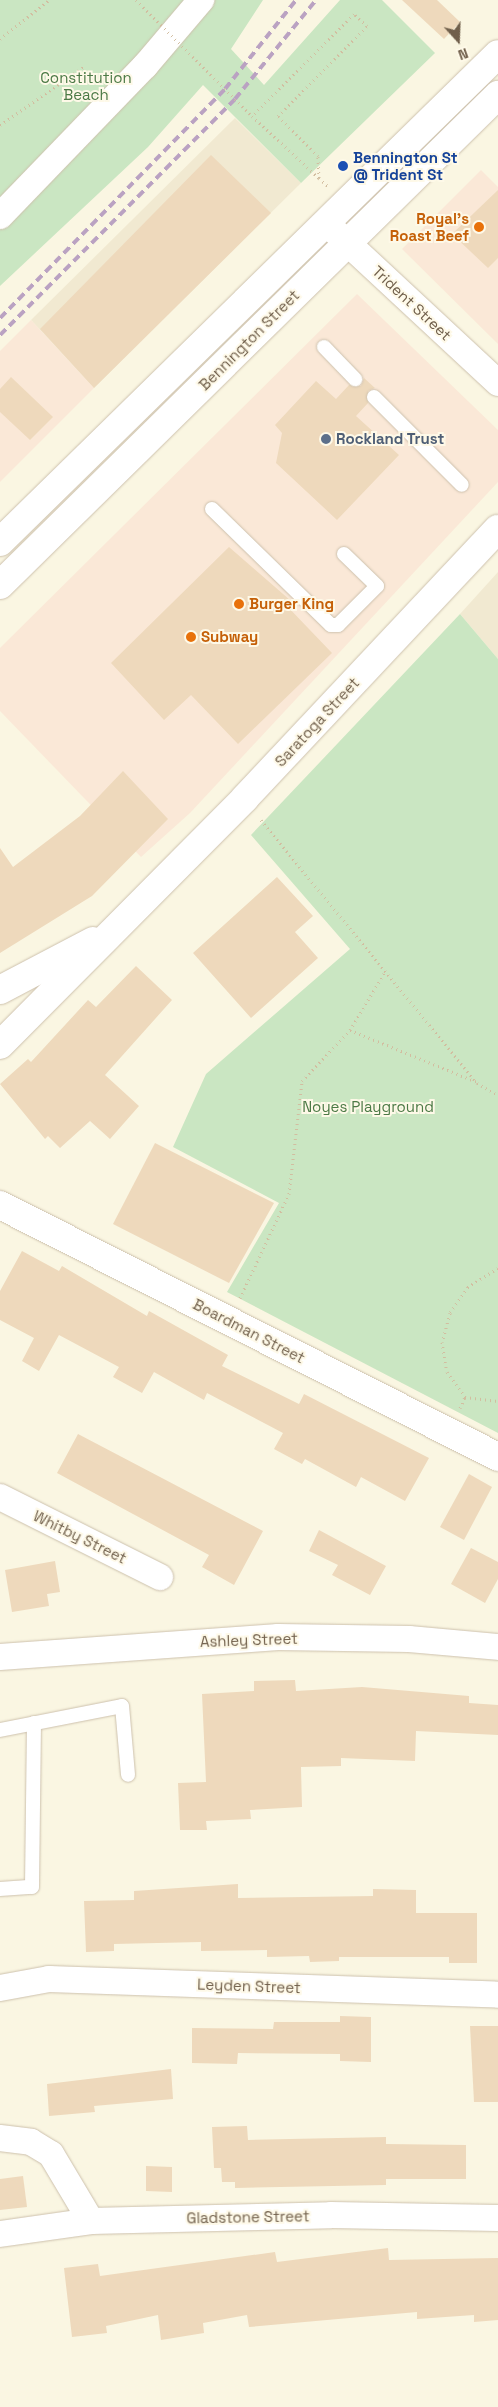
<!DOCTYPE html>
<html>
<head>
<meta charset="utf-8">
<style>
  body { margin:0 }
  #map { position:relative; width:498px; height:2407px; overflow:hidden; background:#faf6e2; font-family:"Space Grotesk",sans-serif }
  div>[style] { position:absolute }
  .residential>* { inset:0; background:#f1e9d1 }
  .commercial>* { inset:0; background:#fae8d7 }
  .green>* { inset:0; background:#cae6c2 }
  .building>* { inset:0; background:#eed9bc }
  .path>* { height:3px; margin-top:-1.5px; transform-origin:0; background:repeating-linear-gradient(90deg,#d2bda0 0 1px,transparent 0 5px) }
  .roads { filter:drop-shadow(0 0 1px #cdc1ad) drop-shadow(0 0 1px #cdc1ad) }
  .lane>* { height:14px; margin:-7px; padding:0 7px; transform-origin:7px; border-radius:7px; background:#fff }
  .street>* { height:26px; margin:-13px; padding:0 13px; transform-origin:13px; border-radius:13px; background:#fff }
  .secondary>* { height:28px; margin:-14px; padding:0 14px; transform-origin:14px; border-radius:14px; background:#fff }
  .rail>* { height:4px; margin-top:-2px; transform-origin:0; background:repeating-linear-gradient(90deg,#baa2c2 0 8px,transparent 0 13px) }
  .path-bridge>* { height:3px; margin-top:-1.5px; transform-origin:0; background:repeating-linear-gradient(90deg,#d2bda0 0 1px,transparent 0 5px) }
  .dots>* { width:14px; height:14px; translate:-50% -50%; box-sizing:border-box; border:2px solid #fef9e8; border-radius:50% }
  span { translate:-50% -50%; white-space:nowrap; text-align:center; line-height:1.15; -webkit-text-stroke:4px #fef9e8; paint-order:stroke }
  .park-label { font-size:15px; color:#4c7a46 }
  .transit-label { font-size:15px; color:#164399; font-weight:700 }
  .left { translate:0 -50%; text-align:left }
  .food-label { font-size:15px; color:#c56008; font-weight:700 }
  .right { translate:-100% -50%; text-align:right }
  .street-label { font-size:15px; color:#705f4b }
  .service-label { font-size:15px; color:#4e5e75; font-weight:700 }
  .north { position:absolute; left:433px; top:15px; width:50px; height:50px; -webkit-text-stroke:4px #fef9e8; paint-order:stroke; rotate:160deg; font-size:14px; font-weight:700; line-height:20px; text-align:center; color:#705f4b }
  .north::after { content:''; display:block; margin:auto; width:18px; height:22px; background:#705f4b; clip-path:polygon(50% 0,100% 100%,50% 72%,0 100%) }
</style>
</head>
<body>
<div id="map">
  <div class="residential">
    <div style="clip-path:polygon(235px 118px,301px 183px,94px 388px,31px 320px)"></div>
    <div style="clip-path:polygon(498px 572px,498px 659px,460px 614px)"></div>
  </div>
  <div class="commercial">
    <div style="clip-path:polygon(481px 170px,498px 187px,498px 344px,402px 249px)"></div>
    <div style="clip-path:polygon(357px 294px,498px 430px,498px 482px,190px 813px,141px 857px,0 711px,0 648px)"></div>
    <div style="clip-path:polygon(31px 320px,94px 388px,0 482px,0 351px)"></div>
  </div>
  <div class="green">
    <div style="clip-path:polygon(0 0,263px 0,231px 49px,264px 85px,340px 0,382px 0,435px 53px,301px 183px,203px 85px,148px 147px,0 286px)"></div>
    <div style="clip-path:polygon(460px 614px,498px 659px,498px 1433px,227px 1292px,279px 1203px,173px 1147px,206px 1074px,350px 949px,251px 835px)"></div>
  </div>
  <div class="building">
    <div style="clip-path:polygon(402px 0,437px 0,460px 22px,444px 39px)"></div>
    <div style="clip-path:polygon(211px 155px,271px 213px,94px 388px,40px 329px)"></div>
    <div style="clip-path:polygon(498px 190px,498px 258px,488px 268px,452px 234px)"></div>
    <div style="clip-path:polygon(11px 377px,53px 417px,30px 440px,0 412px,0 389px)"></div>
    <div style="clip-path:polygon(364px 378px,375px 388px,368px 391px,368px 403px,356px 416px,399px 455px,337px 520px,276px 463px,282px 433px,275px 425px,316px 381px,336px 399px,349px 385px,361px 386px)"></div>
    <div style="clip-path:polygon(229px 547px,290px 600px,286px 605px,332px 653px,238px 744px,191px 695px,164px 720px,111px 663px)"></div>
    <div style="clip-path:polygon(123px 771px,168px 819px,92px 896px,0 953px,0 848px,13px 867px,80px 816px)"></div>
    <div style="clip-path:polygon(277px 877px,313px 916px,295px 932px,318px 958px,251px 1018px,193px 953px)"></div>
    <div style="clip-path:polygon(136px 966px,172px 1000px,105px 1075px,139px 1106px,110px 1139px,90px 1121px,60px 1148px,48px 1136px,45px 1139px,0 1084px,28px 1059px,31px 1062px,88px 1000px,96px 1007px)"></div>
    <div style="clip-path:polygon(155px 1143px,274px 1203px,229px 1283px,113px 1224px)"></div>
    <div style="clip-path:polygon(22px 1251px,59px 1271px,62px 1266px,147px 1316px,149px 1311px,228px 1355px,222px 1366px,299px 1404px,304px 1394px,429px 1458px,405px 1501px,361px 1477px,356px 1487px,305px 1459px,302px 1464px,274px 1449px,283px 1433px,207px 1393px,204px 1400px,154px 1372px,142px 1393px,113px 1377px,119px 1367px,59px 1335px,39px 1371px,22px 1361px,34px 1338px,0 1320px,0 1291px)"></div>
    <div style="clip-path:polygon(78px 1434px,263px 1531px,234px 1585px,202px 1567px,209px 1555px,57px 1473px)"></div>
    <div style="clip-path:polygon(469px 1474px,492px 1487px,464px 1540px,440px 1527px)"></div>
    <div style="clip-path:polygon(319px 1530px,386px 1566px,370px 1595px,332px 1575px,338px 1565px,309px 1551px)"></div>
    <div style="clip-path:polygon(471px 1548px,498px 1562px,498px 1579px,485px 1603px,451px 1584px)"></div>
    <div style="clip-path:polygon(55px 1561px,60px 1592px,47px 1594px,49px 1606px,12px 1612px,5px 1570px)"></div>
    <div style="clip-path:polygon(295px 1680px,296px 1691px,362px 1687px,469px 1696px,469px 1703px,498px 1705px,498px 1735px,416px 1731px,415px 1761px,341px 1758px,341px 1766px,301px 1767px,302px 1807px,250px 1810px,251px 1819px,206px 1821px,207px 1830px,180px 1830px,178px 1783px,206px 1782px,202px 1694px,254px 1691px,254px 1681px)"></div>
    <div style="clip-path:polygon(238px 1884px,238px 1898px,373px 1896px,373px 1889px,416px 1890px,416px 1913px,477px 1913px,477px 1963px,449px 1963px,449px 1957px,339px 1957px,339px 1961px,310px 1962px,309px 1956px,267px 1957px,267px 1950px,201px 1951px,201px 1942px,114px 1944px,114px 1951px,86px 1952px,84px 1901px,134px 1900px,134px 1891px)"></div>
    <div style="clip-path:polygon(340px 2016px,371px 2017px,371px 2062px,340px 2061px,340px 2054px,238px 2053px,237px 2064px,192px 2063px,192px 2028px,273px 2029px,274px 2022px,340px 2022px)"></div>
    <div style="clip-path:polygon(470px 2026px,498px 2026px,498px 2102px,474px 2102px)"></div>
    <div style="clip-path:polygon(171px 2069px,173px 2099px,94px 2106px,95px 2112px,49px 2116px,47px 2084px)"></div>
    <div style="clip-path:polygon(247px 2126px,248px 2140px,386px 2137px,386px 2144px,466px 2145px,466px 2179px,386px 2179px,386px 2185px,235px 2188px,235px 2182px,222px 2182px,221px 2168px,214px 2168px,212px 2127px)"></div>
    <div style="clip-path:polygon(146px 2166px,172px 2167px,172px 2192px,146px 2191px)"></div>
    <div style="clip-path:polygon(23px 2176px,27px 2207px,0 2210px,0 2179px)"></div>
    <div style="clip-path:polygon(388px 2248px,389px 2260px,498px 2258px,498px 2320px,474px 2322px,474px 2315px,417px 2319px,417px 2312px,249px 2327px,247px 2315px,203px 2323px,204px 2333px,161px 2340px,158px 2315px,106px 2326px,107px 2333px,72px 2337px,64px 2268px,98px 2264px,100px 2276px,275px 2252px,277px 2262px)"></div>
  </div>
  <div class="path">
    <div style="left:0;top:39px;width:63px;rotate:-38.5deg"></div>
    <div style="left:0;top:125px;width:103px;rotate:-34.8deg"></div>
    <div style="left:319px;top:178px;width:22px;rotate:-93deg"></div>
    <div style="left:318px;top:156px;width:57px;rotate:-135deg"></div>
    <div style="left:278px;top:116px;width:127px;rotate:-45.3deg"></div>
    <div style="left:367px;top:26px;width:18px;rotate:-137deg"></div>
    <div style="left:354px;top:14px;width:144px;rotate:135deg"></div>
    <div style="left:252px;top:116px;width:75px;rotate:42.8deg"></div>
    <div style="left:307px;top:167px;width:16px;rotate:43deg"></div>
    <div style="left:319px;top:178px;width:12px;rotate:42deg"></div>
    <div style="left:261px;top:820px;width:340px;rotate:50.6deg"></div>
    <div style="left:477px;top:1083px;width:24px;rotate:30deg"></div>
    <div style="left:350px;top:1030px;width:137px;rotate:22.3deg"></div>
    <div style="left:498px;top:1268px;width:36px;rotate:148deg"></div>
    <div style="left:468px;top:1287px;width:32px;rotate:125deg"></div>
    <div style="left:450px;top:1313px;width:30px;rotate:105deg"></div>
    <div style="left:442px;top:1342px;width:30px;rotate:81deg"></div>
    <div style="left:447px;top:1372px;width:31px;rotate:54deg"></div>
    <div style="left:465px;top:1397px;width:33px;rotate:7deg"></div>
    <div style="left:240px;top:1298px;width:115px;rotate:-64.8deg"></div>
    <div style="left:289px;top:1194px;width:114px;rotate:-83.4deg"></div>
    <div style="left:302px;top:1081px;width:70px;rotate:-46.7deg"></div>
    <div style="left:350px;top:1030px;width:70px;rotate:-59deg"></div>
    <div style="left:460px;top:1408px;width:12px;rotate:-66deg"></div>
  </div>
  <div class="roads">
    <div class="lane">
      <div style="left:324px;top:347px;width:45px;rotate:45.9deg"></div>
      <div style="left:374px;top:397px;width:124px;rotate:45deg"></div>
      <div style="left:212px;top:509px;width:166px;rotate:44.3deg"></div>
      <div style="left:331px;top:625px;width:7px"></div>
      <div style="left:338px;top:625px;width:55px;rotate:-45deg"></div>
      <div style="left:377px;top:586px;width:46px;rotate:-135.9deg"></div>
      <div style="left:0;top:1730px;width:124px;rotate:-11.1deg"></div>
      <div style="left:122px;top:1706px;width:69px;rotate:85deg"></div>
      <div style="left:0;top:1889px;width:32px;rotate:-4deg"></div>
      <div style="left:32px;top:1887px;width:164px;rotate:-89.3deg"></div>
    </div>
    <div class="street">
      <div style="left:0;top:216px;width:209px;rotate:-46deg"></div>
      <div style="left:145px;top:66px;width:87px;rotate:-49.7deg"></div>
      <div style="left:326px;top:223px;width:235px;rotate:42.9deg"></div>
      <div style="left:0;top:1497px;width:179px;rotate:26.6deg"></div>
      <div style="left:0;top:1657px;width:279px;rotate:-4.1deg"></div>
      <div style="left:278px;top:1637px;width:131px;rotate:0.9deg"></div>
      <div style="left:409px;top:1639px;width:89px;rotate:5.1deg"></div>
      <div style="left:0;top:1988px;width:50px;rotate:-10.4deg"></div>
      <div style="left:49px;top:1979px;width:449px;rotate:2deg"></div>
      <div style="left:0;top:2138px;width:31px;rotate:7deg"></div>
      <div style="left:31px;top:2142px;width:23px;rotate:31deg"></div>
      <div style="left:51px;top:2154px;width:78px;rotate:59.2deg"></div>
      <div style="left:0;top:2234px;width:92px;rotate:-8.1deg"></div>
      <div style="left:91px;top:2221px;width:240px;rotate:-1.4deg"></div>
      <div style="left:331px;top:2215px;width:167px;rotate:1deg"></div>
    </div>
    <div class="secondary">
      <div style="left:0;top:542px;width:697px;rotate:-44.42deg"></div>
      <div style="left:0;top:585px;width:699px;rotate:-44.54deg"></div>
      <div style="left:0;top:990px;width:105px;rotate:-27.8deg"></div>
      <div style="left:0;top:1045px;width:348px;rotate:-45.2deg"></div>
      <div style="left:245px;top:798px;width:369px;rotate:-46.8deg"></div>
      <div style="left:0;top:1205px;width:558px;rotate:26.84deg"></div>
    </div>
  </div>
  <div class="rail">
    <div style="left:0;top:318px;width:321px;rotate:-45.5deg"></div>
    <div style="left:225px;top:89px;width:114px;rotate:-51.4deg"></div>
    <div style="left:0;top:335px;width:333px;rotate:-45.1deg"></div>
    <div style="left:235px;top:99px;width:128px;rotate:-50.7deg"></div>
  </div>
  <div class="path-bridge">
    <div style="left:136px;top:0;width:164px;rotate:45deg"></div>
  </div>
  <div class="dots">
    <div style="left:343px;top:166px;background:#1a4fb4"></div>
    <div style="left:479px;top:227px;background:#e8710a"></div>
    <div style="left:326px;top:439px;background:#5c6f8a"></div>
    <div style="left:239px;top:604px;background:#e8710a"></div>
    <div style="left:191px;top:637px;background:#e8710a"></div>
  </div>
  <div class="park-label">
    <span style="left:86px;top:86px">Constitution<br>Beach</span>
    <span style="left:368px;top:1107px">Noyes Playground</span>
  </div>
  <div class="transit-label">
    <span class="left" style="left:353px;top:166px">Bennington St<br>@ Trident St</span>
  </div>
  <div class="food-label">
    <span class="right" style="left:469px;top:227px">Royal's<br>Roast Beef</span>
    <span class="left" style="left:249px;top:604px">Burger King</span>
    <span class="left" style="left:201px;top:637px">Subway</span>
  </div>
  <div class="street-label">
    <span style="left:412px;top:303px;rotate:43deg">Trident Street</span>
    <span style="left:249px;top:340px;rotate:-45deg">Bennington Street</span>
    <span style="left:317px;top:722px;rotate:-47deg">Saratoga Street</span>
    <span style="left:249px;top:1331px;rotate:27deg">Boardman Street</span>
    <span style="left:80px;top:1537px;rotate:26deg">Whitby Street</span>
    <span style="left:249px;top:1640px;rotate:-2deg">Ashley Street</span>
    <span style="left:249px;top:1986px;rotate:2deg">Leyden Street</span>
    <span style="left:248px;top:2217px;rotate:-1deg">Gladstone Street</span>
  </div>
  <div class="service-label">
    <span class="left" style="left:336px;top:439px">Rockland Trust</span>
  </div>
  <div class="north">N</div>
</div>
</body>
</html>
